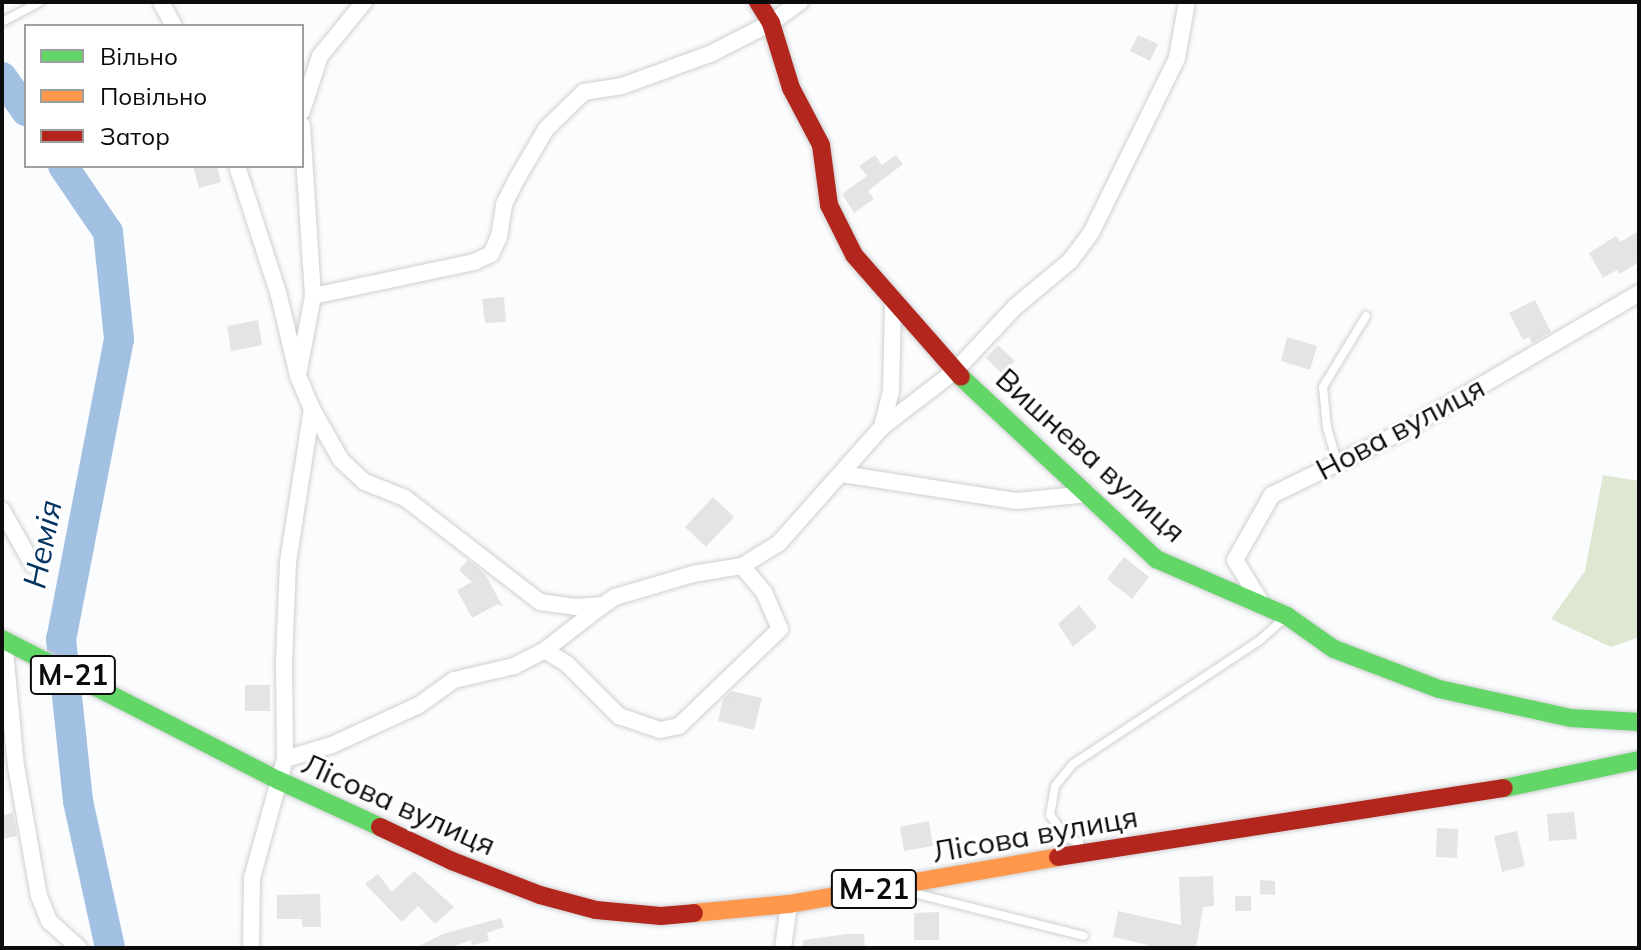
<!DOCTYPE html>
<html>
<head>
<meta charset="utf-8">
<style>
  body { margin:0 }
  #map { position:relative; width:1641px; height:950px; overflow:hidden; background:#fbfcfd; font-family:Mulish,sans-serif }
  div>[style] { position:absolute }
  .green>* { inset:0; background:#dee7d1 }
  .river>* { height:30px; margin:-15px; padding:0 15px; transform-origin:15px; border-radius:15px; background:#a2c0e2 }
  .building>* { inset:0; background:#e3e4e5 }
  .roads { filter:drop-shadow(0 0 2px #cfd0d1) drop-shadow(0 0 2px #cfd0d1) }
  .lane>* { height:8px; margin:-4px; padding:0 4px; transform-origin:4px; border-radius:4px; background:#feffff }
  .street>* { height:16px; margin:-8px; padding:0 8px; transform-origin:8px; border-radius:8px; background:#feffff }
  .fast>* { height:18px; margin:-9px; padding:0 9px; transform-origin:9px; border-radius:9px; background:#63d668 }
  .slow>* { height:18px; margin:-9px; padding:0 9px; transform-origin:9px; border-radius:9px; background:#ff974d }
  .jam>* { height:18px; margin:-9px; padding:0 9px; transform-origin:9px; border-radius:9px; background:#b3261e }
  span { translate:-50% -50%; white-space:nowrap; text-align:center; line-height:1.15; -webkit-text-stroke:6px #fff; paint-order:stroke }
  .shield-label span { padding:2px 6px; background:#fff; border:2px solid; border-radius:6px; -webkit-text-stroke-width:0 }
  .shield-label { font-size:28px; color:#0c0c0d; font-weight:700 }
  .street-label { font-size:30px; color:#0c0c0d }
  .water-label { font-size:32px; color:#043460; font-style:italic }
  .frame { position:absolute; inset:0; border:4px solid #0c0c0d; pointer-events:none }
  .legend { position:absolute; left:24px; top:24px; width:280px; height:144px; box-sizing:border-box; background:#fff; border:2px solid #9e9e9e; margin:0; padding:10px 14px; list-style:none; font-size:24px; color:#0c0c0d }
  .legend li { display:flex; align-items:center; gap:16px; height:40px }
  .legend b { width:40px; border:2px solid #9e9e9e }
</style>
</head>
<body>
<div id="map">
  <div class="green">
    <div style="clip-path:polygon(1603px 475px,1639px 481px,1639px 637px,1611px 647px,1551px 619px,1585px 571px)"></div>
  </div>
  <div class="river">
    <div style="left:2px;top:77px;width:42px;rotate:54.8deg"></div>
    <div style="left:63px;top:166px;width:80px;rotate:55.7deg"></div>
    <div style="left:108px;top:232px;width:108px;rotate:84.1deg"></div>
    <div style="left:119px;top:339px;width:306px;rotate:100.9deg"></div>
    <div style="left:61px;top:639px;width:163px;rotate:84deg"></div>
    <div style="left:78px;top:801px;width:150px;rotate:77.7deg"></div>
  </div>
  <div class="building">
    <div style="clip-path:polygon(1138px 35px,1158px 44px,1150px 61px,1130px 51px)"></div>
    <div style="clip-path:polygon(875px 155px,882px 165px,896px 155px,903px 164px,868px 191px,874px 199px,854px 213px,842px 194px,867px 176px,859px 166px)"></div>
    <div style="clip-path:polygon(193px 166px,217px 166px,221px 182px,199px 188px)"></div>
    <div style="clip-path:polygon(1639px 231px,1639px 262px,1620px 274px,1617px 270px,1603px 278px,1589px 253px,1616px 236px,1620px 242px)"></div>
    <div style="clip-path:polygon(504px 297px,506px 322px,485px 323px,482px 299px)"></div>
    <div style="clip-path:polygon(1535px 300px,1551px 332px,1532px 343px,1529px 337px,1523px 340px,1509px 313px)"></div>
    <div style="clip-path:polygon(258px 320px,262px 345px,231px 351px,227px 326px)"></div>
    <div style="clip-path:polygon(1287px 337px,1317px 346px,1310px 370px,1281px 361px)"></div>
    <div style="clip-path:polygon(998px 345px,1015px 361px,1002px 374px,986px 358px)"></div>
    <div style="clip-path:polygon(713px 497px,734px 517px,706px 547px,685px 527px)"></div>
    <div style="clip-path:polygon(1124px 557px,1149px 577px,1132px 599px,1107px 579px)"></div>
    <div style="clip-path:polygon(468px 560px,485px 574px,503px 607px,498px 604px,472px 618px,457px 590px,472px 582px,459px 570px)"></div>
    <div style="clip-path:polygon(1079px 605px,1097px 627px,1073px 647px,1058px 624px)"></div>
    <div style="clip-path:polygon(245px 685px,270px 685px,270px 711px,245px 711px)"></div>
    <div style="clip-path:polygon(732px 691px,762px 698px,754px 730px,718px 721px,723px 699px)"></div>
    <div style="clip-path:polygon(1574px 812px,1577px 839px,1549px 841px,1547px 814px)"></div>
    <div style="clip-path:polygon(13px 813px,17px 836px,2px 839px,2px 815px)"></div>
    <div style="clip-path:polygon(929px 821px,933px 846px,904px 851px,900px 827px)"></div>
    <div style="clip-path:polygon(1437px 828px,1458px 829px,1457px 858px,1436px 857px)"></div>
    <div style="clip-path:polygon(1517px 831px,1525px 866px,1502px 872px,1494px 836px)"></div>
    <div style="clip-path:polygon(414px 871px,454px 907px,435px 924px,418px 906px,402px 922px,365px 884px,378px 874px,392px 892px)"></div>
    <div style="clip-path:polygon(1213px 876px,1214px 906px,1203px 907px,1196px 948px,1148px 948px,1148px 945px,1113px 937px,1118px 911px,1181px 925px,1179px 877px)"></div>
    <div style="clip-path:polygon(1260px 880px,1275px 881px,1275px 895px,1260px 894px)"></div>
    <div style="clip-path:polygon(320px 894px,321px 927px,302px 927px,302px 919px,277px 919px,277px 895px)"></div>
    <div style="clip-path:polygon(1235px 896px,1251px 896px,1251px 911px,1235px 911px)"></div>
    <div style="clip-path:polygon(939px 912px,939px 940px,914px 940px,914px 913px)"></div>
    <div style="clip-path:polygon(501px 918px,504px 927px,487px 933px,489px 941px,472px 945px,471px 940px,449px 948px,415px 948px,443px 934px)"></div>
    <div style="clip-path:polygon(847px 934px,864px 934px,865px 948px,803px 948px,803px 940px)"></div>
  </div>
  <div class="roads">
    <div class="lane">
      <div style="left:2px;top:22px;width:43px;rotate:-27.8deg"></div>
      <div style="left:1337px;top:462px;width:35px;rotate:-106deg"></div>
      <div style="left:1327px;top:428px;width:41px;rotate:-95.6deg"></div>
      <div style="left:1323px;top:387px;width:83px;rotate:-58.8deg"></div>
      <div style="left:1079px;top:843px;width:14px;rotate:-155deg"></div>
      <div style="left:1066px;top:837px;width:27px;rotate:-126deg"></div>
      <div style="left:1050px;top:815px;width:29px;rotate:-80deg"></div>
      <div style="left:1055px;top:786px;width:28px;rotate:-51deg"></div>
      <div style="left:1073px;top:764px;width:223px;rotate:-33.5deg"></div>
      <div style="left:1259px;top:641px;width:36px;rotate:-42deg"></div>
      <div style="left:914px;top:893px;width:175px;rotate:14.2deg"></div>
    </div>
    <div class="street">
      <div style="left:161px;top:2px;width:27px;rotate:62deg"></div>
      <div style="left:302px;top:111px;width:58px;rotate:-71.9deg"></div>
      <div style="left:320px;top:56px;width:70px;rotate:-50.8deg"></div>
      <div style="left:237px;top:166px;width:133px;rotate:72deg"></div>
      <div style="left:278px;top:292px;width:86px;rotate:76.6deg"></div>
      <div style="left:298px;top:376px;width:36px;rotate:67deg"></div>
      <div style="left:312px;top:409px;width:59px;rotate:60.4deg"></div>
      <div style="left:341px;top:460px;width:33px;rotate:43deg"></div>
      <div style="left:365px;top:482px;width:43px;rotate:21.8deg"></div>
      <div style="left:405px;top:498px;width:170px;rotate:37.6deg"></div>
      <div style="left:540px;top:602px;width:35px;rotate:8deg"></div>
      <div style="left:575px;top:607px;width:28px;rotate:-4deg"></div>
      <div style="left:603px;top:605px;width:14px;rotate:-34deg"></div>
      <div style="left:615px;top:597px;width:81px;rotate:-16.4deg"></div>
      <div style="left:693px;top:574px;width:50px;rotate:-9.3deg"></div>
      <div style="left:742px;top:566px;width:34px;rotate:50deg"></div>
      <div style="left:764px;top:592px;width:40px;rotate:66.6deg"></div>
      <div style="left:780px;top:629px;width:140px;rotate:136.2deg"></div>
      <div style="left:679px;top:726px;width:19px;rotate:168deg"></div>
      <div style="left:660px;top:730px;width:43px;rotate:-161.1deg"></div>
      <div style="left:619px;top:716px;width:74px;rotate:-135deg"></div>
      <div style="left:567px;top:664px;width:26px;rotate:-148deg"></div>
      <div style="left:545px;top:650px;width:73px;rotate:-37.8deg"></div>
      <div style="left:313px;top:296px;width:165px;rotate:-11.9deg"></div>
      <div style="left:474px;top:262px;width:19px;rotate:-25deg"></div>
      <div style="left:491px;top:254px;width:19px;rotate:-65deg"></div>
      <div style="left:499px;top:237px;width:33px;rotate:-81deg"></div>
      <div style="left:504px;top:204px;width:30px;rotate:-63deg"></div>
      <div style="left:518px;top:177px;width:56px;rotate:-59.7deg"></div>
      <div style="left:546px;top:129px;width:53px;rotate:-44.2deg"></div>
      <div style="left:584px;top:92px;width:38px;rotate:-9deg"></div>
      <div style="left:622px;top:86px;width:94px;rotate:-20deg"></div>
      <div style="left:710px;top:54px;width:68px;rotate:-26.9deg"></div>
      <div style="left:771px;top:23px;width:36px;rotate:-36deg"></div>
      <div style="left:299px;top:370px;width:75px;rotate:-79.3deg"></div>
      <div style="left:313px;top:296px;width:171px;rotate:-93.7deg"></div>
      <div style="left:882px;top:427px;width:92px;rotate:-37.5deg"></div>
      <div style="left:955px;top:371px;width:88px;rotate:-46.8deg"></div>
      <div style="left:1015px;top:307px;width:72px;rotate:-39.9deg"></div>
      <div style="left:1070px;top:261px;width:35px;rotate:-53deg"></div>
      <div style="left:1091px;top:233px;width:195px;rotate:-63.8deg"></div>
      <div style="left:1177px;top:58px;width:57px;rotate:-79.9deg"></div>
      <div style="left:842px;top:474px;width:177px;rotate:8.8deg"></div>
      <div style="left:1017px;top:501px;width:72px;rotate:-5.6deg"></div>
      <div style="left:2px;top:510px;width:63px;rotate:60.6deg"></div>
      <div style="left:742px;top:566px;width:44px;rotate:-31.9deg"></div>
      <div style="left:779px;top:543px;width:155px;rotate:-48.4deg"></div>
      <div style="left:882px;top:427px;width:36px;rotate:-76deg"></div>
      <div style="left:891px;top:392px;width:91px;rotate:-88.7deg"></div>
      <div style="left:1264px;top:607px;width:55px;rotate:-121.7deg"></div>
      <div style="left:1235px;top:560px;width:75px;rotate:-60.4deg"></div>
      <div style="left:1272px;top:495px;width:148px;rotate:-26deg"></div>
      <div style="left:1405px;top:430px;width:271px;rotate:-30.3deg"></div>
      <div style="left:4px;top:640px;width:127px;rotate:84.6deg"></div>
      <div style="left:16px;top:766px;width:132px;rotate:80deg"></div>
      <div style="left:39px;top:896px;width:27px;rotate:68deg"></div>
      <div style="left:49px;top:921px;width:40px;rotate:42deg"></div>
      <div style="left:285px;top:759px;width:49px;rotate:-16.6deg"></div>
      <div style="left:332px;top:745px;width:96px;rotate:-24.7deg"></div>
      <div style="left:419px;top:705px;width:43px;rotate:-35.5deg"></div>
      <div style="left:454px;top:680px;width:62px;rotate:-13.1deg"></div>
      <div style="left:514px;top:666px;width:35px;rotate:-27deg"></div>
      <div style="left:251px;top:948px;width:70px;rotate:-89.2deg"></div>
      <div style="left:252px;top:878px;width:123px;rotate:-74.5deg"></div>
      <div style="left:285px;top:759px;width:97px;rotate:-90.6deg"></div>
      <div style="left:284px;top:662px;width:100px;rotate:-87.7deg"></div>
      <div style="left:288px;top:562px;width:155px;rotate:-81.1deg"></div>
      <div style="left:783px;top:948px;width:44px;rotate:-82.2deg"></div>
    </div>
    <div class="fast">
      <div style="left:961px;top:377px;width:267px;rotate:43deg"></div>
      <div style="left:1156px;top:559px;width:143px;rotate:23.5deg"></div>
      <div style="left:1287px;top:616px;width:57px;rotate:35.1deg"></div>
      <div style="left:1334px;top:649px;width:112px;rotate:20.9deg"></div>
      <div style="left:1439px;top:689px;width:135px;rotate:12.4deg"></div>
      <div style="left:1571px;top:718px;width:68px;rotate:3.4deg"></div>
      <div style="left:2px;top:639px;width:310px;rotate:27.1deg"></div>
      <div style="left:278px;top:780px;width:112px;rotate:24.7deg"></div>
      <div style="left:1504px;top:788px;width:138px;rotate:-11.7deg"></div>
    </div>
    <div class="slow">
      <div style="left:694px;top:913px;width:95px;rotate:-5.4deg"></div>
      <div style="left:789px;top:904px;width:273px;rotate:-9.9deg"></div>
    </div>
    <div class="jam">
      <div style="left:758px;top:2px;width:25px;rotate:58deg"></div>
      <div style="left:771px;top:23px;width:68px;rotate:72.9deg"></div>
      <div style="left:791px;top:88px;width:64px;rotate:62.2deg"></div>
      <div style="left:821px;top:145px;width:61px;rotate:82.4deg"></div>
      <div style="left:829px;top:205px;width:56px;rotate:63.4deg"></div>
      <div style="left:854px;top:255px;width:162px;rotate:48.7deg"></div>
      <div style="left:380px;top:827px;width:80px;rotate:25.3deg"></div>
      <div style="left:452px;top:861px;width:94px;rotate:21.1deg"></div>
      <div style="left:540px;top:895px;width:58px;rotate:15deg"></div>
      <div style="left:596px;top:910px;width:65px;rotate:5.3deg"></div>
      <div style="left:661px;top:916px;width:33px;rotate:-5deg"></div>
      <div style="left:1058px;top:857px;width:451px;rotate:-8.8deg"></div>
    </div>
  </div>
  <div class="shield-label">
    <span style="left:73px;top:675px">М-21</span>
    <span style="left:874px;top:889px">М-21</span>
  </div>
  <div class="street-label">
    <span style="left:1400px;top:428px;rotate:-28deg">Нова вулиця</span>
    <span style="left:1091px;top:455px;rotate:42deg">Вишнева вулиця</span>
    <span style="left:399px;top:804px;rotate:24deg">Лісова вулиця</span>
    <span style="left:1035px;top:834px;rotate:-10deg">Лісова вулиця</span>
  </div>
  <div class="water-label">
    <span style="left:42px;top:544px;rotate:-79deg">Немія</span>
  </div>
  <div class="frame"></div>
  <ul class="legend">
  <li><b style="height:10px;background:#63d668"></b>Вільно</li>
  <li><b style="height:10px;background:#ff974d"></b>Повільно</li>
  <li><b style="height:10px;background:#b3261e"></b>Затор</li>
  </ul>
</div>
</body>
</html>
